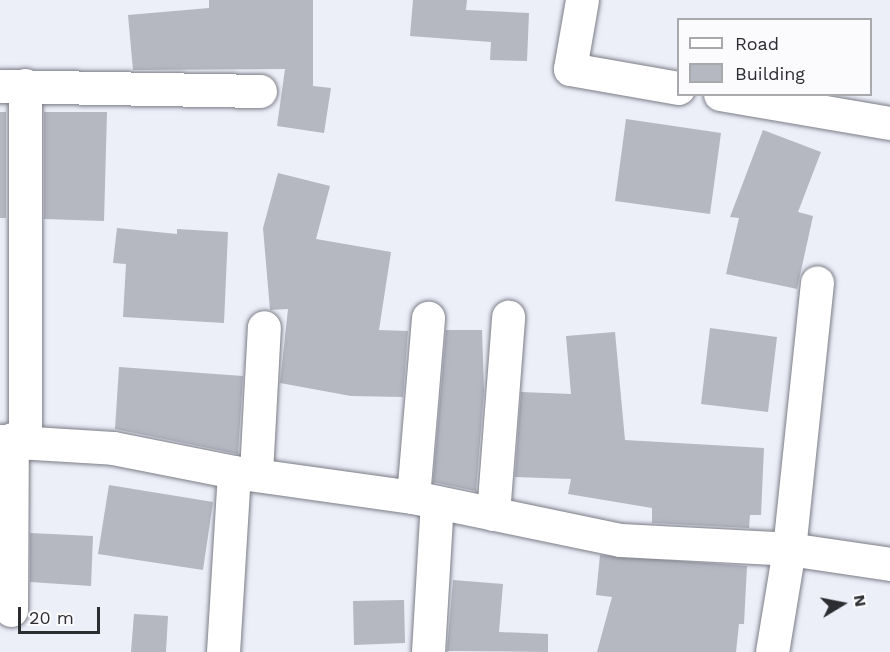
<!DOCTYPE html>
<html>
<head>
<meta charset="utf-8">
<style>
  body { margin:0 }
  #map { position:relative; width:890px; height:652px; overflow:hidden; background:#eceef8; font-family:"Work Sans",sans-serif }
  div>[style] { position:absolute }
  .building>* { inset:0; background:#b5b7c1 }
  .roads { filter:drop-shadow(0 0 2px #7b7d86) drop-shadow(0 0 2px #7b7d86) }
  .minor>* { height:33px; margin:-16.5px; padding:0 16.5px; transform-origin:16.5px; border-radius:16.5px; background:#fff }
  span { translate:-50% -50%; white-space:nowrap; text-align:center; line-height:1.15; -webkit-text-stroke:4.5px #fbfbfe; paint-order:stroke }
  .legend { position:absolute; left:677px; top:18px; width:195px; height:78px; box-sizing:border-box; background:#fbfbfe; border:2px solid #a8a9ac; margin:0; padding:8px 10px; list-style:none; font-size:18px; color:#2c2d31 }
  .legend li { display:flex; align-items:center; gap:12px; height:30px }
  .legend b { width:30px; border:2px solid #a8a9ac }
  .north { position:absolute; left:812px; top:574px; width:60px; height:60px; -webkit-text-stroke:4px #fbfbfe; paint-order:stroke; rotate:80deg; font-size:16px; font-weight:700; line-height:24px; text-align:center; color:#2c2d31 }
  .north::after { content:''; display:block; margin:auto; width:21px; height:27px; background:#2c2d31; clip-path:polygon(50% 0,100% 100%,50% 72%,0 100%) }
  .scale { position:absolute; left:18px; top:607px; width:82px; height:27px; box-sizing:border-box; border:3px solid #2c2d31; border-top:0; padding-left:8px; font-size:18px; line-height:21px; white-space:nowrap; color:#2c2d31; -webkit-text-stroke:4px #fbfbfe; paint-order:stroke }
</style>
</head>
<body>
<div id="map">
  <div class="building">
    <div style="clip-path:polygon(209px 0,313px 0,313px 86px,331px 88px,324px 133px,277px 126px,285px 69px,133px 70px,128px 15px,209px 8px)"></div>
    <div style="clip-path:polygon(413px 0,467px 0,466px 10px,529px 13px,527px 61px,490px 60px,491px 42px,410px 36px)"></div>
    <div style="clip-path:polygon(0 112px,6px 112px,6px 218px,0 218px)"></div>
    <div style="clip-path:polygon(44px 112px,107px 112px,104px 221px,44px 219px)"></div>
    <div style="clip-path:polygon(626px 119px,721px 133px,710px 214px,615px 201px)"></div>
    <div style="clip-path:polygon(763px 130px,821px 152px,798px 212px,813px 216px,797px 289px,726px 274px,739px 218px,730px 217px)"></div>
    <div style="clip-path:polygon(278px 173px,330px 186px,316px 239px,391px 252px,379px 330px,408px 331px,403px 397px,351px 396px,280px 383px,288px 309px,270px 310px,263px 228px)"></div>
    <div style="clip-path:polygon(117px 228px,177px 234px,177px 229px,228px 232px,224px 323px,123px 317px,126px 264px,113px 263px)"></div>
    <div style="clip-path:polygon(710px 328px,777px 337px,768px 412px,701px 404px)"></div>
    <div style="clip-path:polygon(446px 330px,482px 330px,484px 391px,476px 491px,433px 482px)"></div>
    <div style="clip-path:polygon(615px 332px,625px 440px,764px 448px,761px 515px,750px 515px,749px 528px,652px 523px,652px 508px,568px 494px,571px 479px,515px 477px,521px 392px,571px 394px,566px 336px)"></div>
    <div style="clip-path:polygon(119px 367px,243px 376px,238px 454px,115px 429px)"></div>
    <div style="clip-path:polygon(109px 485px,213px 502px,203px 570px,98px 554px)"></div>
    <div style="clip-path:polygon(30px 533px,93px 536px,91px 586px,30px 582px)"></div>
    <div style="clip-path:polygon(600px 555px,747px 566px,744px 624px,739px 624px,736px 652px,597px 652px,612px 597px,596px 595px)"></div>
    <div style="clip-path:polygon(453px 580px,503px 584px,499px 632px,548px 634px,548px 652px,447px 651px)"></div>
    <div style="clip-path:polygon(404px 600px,405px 643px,354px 645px,353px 601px)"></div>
    <div style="clip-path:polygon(134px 614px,168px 616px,166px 652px,131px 652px)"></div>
  </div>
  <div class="roads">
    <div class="minor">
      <div style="left:582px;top:0;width:70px;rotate:99.9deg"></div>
      <div style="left:570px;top:69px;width:110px;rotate:10deg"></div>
      <div style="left:25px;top:85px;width:355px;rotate:90deg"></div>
      <div style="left:0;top:86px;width:260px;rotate:1.1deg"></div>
      <div style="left:720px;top:94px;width:172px;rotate:9.7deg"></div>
      <div style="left:0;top:441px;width:113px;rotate:3.5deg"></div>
      <div style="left:113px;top:448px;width:123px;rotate:11.2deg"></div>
      <div style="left:234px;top:472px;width:181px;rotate:8deg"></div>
      <div style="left:413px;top:497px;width:211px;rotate:11.7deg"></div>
      <div style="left:620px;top:540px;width:169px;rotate:3deg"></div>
      <div style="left:789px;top:549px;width:102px;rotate:8.4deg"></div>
      <div style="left:256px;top:473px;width:146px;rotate:-86.9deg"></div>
      <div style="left:413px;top:497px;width:180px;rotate:-85.2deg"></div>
      <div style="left:493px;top:514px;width:198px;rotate:-85.6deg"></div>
      <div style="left:11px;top:610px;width:171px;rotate:-89.7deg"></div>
      <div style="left:223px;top:652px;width:180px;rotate:-86.5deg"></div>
      <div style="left:428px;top:652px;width:150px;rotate:-86.6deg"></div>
      <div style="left:772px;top:652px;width:104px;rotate:-80.6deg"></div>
      <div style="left:789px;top:549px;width:268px;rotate:-84deg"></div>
    </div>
  </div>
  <ul class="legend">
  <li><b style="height:8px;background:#fff"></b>Road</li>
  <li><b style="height:16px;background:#b5b7c1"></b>Building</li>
  </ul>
  <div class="north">N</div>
  <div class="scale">20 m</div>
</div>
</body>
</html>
